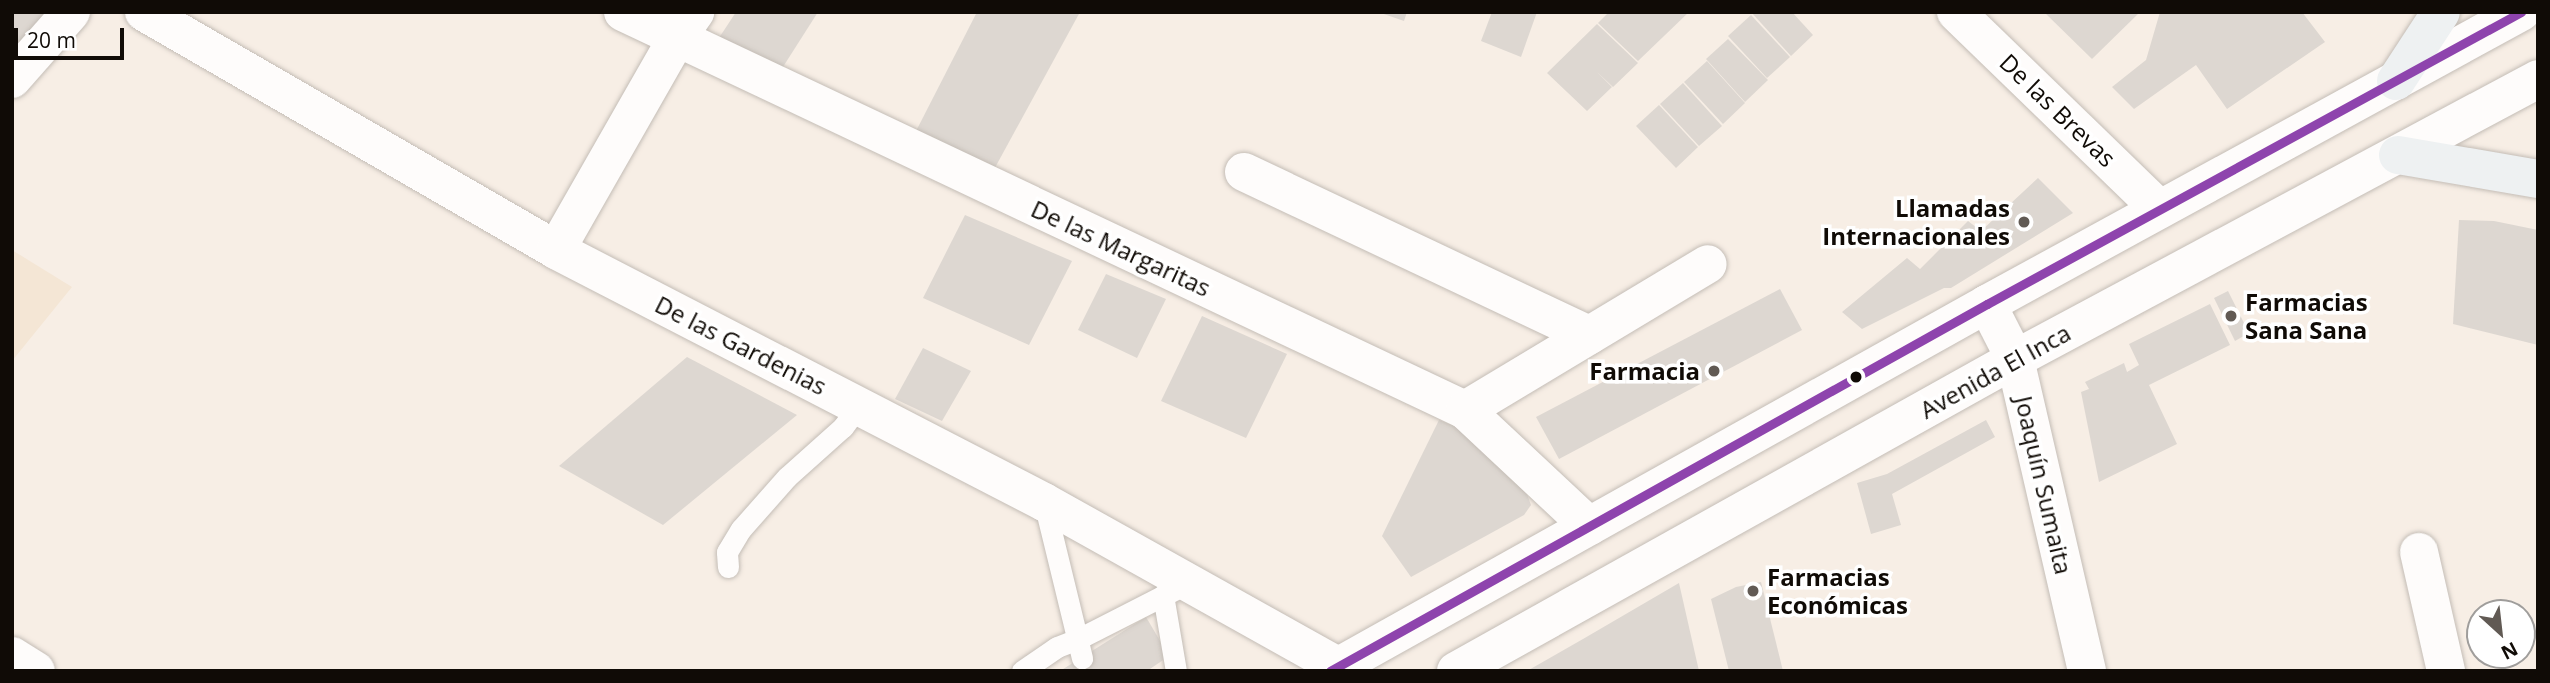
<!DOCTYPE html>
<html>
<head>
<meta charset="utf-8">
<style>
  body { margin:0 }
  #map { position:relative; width:2550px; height:683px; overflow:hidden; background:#f7eee5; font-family:"Open Sans",sans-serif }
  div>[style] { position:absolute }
  .built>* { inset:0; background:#f4e6d5 }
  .building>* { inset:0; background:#ddd7d1 }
  .roads { filter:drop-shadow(0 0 2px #c4bdb6) drop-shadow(0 0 2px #c4bdb6) }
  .service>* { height:21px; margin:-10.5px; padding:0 10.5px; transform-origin:10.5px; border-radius:10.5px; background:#fefcfb }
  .minor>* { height:38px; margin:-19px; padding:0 19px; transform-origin:19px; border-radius:19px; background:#fefcfb }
  .secondary>* { height:38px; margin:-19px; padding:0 19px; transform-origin:19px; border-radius:19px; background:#fefcfb }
  .primary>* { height:38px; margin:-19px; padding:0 19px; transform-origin:19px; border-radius:19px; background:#eef1f2 }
  .bus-1>* { height:9px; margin:-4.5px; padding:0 4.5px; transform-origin:4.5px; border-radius:4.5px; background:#8e44ad }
  .dots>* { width:19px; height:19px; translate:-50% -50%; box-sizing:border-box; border:4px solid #fff; border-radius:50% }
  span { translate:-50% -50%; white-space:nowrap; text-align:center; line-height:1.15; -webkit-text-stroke:7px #fff; paint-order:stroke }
  .street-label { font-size:24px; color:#100b06 }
  .poi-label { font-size:24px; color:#100b06; font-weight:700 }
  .right { translate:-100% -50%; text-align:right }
  .left { translate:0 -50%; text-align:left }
  .frame { position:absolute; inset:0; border:14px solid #100b06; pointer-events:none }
  .north { position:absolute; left:2466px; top:599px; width:70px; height:70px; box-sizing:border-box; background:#fff; border:2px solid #9f9d9b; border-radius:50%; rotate:153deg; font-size:19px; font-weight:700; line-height:28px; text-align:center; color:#100b06 }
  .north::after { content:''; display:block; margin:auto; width:24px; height:32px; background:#615a54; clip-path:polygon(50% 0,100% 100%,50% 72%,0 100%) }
  .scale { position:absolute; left:14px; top:28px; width:110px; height:32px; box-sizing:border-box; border:4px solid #100b06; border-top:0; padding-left:9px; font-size:21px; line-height:24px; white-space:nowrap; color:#100b06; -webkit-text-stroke:5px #fff; paint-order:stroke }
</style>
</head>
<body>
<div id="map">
  <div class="built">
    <div style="clip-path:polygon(12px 250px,72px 287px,12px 361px)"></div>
  </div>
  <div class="building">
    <div style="clip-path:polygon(12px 12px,49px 12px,12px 56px)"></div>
    <div style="clip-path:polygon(736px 12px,818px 12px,781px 70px,717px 41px)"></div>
    <div style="clip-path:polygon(977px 12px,1080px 12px,991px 175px,914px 135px)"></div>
    <div style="clip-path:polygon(1378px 12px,1407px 12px,1404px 21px)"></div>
    <div style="clip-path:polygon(1492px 12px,1537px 12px,1521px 57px,1481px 41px)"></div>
    <div style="clip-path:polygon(1609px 12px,1689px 12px,1638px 61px,1598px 23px)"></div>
    <div style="clip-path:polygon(1751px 12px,1792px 12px,1813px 35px,1791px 56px)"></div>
    <div style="clip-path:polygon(2044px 12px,2140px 12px,2092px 59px)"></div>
    <div style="clip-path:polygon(2160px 12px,2302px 12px,2325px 42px,2227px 109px,2196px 65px,2134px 109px,2112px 87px,2146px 60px)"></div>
    <div style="clip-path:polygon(1751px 15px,1790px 57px,1767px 78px,1728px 36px)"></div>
    <div style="clip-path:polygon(1597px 24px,1638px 63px,1613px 87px,1597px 72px,1612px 87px,1587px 111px,1547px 73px)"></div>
    <div style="clip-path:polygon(1728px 39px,1768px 80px,1745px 102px,1706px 59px)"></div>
    <div style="clip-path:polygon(1707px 61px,1745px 103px,1723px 124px,1684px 82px)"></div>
    <div style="clip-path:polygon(1683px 83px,1722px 126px,1699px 146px,1660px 104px)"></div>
    <div style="clip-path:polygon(1659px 105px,1698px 147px,1676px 168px,1636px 126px)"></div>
    <div style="clip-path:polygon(2038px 178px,2073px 213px,1951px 288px,1944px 288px,1862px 329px,1842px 312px,1907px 258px,1920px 269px,1968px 221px,1981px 231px)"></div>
    <div style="clip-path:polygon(965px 215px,1072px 261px,1029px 345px,923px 298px)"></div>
    <div style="clip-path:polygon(2459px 220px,2494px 221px,2538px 230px,2538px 345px,2453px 324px)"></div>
    <div style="clip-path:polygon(1106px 274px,1166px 299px,1137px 358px,1078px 330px)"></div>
    <div style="clip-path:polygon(1780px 289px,1802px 330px,1559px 459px,1536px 417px)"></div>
    <div style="clip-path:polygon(2228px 291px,2249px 333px,2235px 341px,2214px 298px)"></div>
    <div style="clip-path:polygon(2210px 304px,2230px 345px,2149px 385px,2177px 444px,2099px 482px,2081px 392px,2089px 389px,2085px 382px,2124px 363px,2127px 372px,2139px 365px,2129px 344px)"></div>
    <div style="clip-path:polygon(1202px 316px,1287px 354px,1246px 438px,1161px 401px)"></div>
    <div style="clip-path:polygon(923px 348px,971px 371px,942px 421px,895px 399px)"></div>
    <div style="clip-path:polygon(687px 357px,797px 415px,663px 525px,559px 466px)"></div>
    <div style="clip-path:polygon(1439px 420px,1457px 427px,1524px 486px,1531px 505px,1524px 515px,1411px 577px,1382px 536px)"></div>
    <div style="clip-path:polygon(1986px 420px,1995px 437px,1892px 494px,1901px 525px,1871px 534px,1857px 483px,1887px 474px)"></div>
    <div style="clip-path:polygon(1761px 582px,1783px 671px,1729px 671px,1711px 599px,1736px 587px)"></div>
    <div style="clip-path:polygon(1679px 583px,1699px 671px,1527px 671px,1583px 639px)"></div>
    <div style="clip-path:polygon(1146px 617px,1169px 656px,1147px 671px,1060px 671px)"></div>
  </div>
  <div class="roads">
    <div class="service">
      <div style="left:1044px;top:502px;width:161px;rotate:76.3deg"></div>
      <div style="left:728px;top:567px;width:15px;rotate:-94deg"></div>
      <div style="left:727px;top:552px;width:27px;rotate:-59deg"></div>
      <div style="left:741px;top:529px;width:69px;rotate:-48.5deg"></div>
      <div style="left:787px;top:477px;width:75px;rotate:-41.8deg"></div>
      <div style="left:843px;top:427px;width:26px;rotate:-54deg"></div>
      <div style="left:1163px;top:595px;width:77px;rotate:80.3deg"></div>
      <div style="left:1022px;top:671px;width:42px;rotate:-34.4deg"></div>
      <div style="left:1057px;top:647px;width:22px;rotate:-21deg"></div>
      <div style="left:1078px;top:639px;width:123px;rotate:-27deg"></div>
    </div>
    <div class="minor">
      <div style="left:144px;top:12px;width:476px;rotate:30deg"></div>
      <div style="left:556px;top:250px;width:549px;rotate:27.31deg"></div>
      <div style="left:1044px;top:502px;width:337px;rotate:29.2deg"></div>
      <div style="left:1338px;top:666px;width:6px;rotate:59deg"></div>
      <div style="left:623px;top:12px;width:931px;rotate:25.3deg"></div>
      <div style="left:1465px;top:410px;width:170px;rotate:43.1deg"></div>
      <div style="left:1956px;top:12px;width:283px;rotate:44.1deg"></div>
      <div style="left:12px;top:79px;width:89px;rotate:-48.6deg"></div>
      <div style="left:1244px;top:172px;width:382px;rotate:25.3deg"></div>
      <div style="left:556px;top:250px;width:244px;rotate:-60.3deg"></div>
      <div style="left:677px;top:38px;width:32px;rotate:-55deg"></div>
      <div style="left:1987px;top:304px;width:62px;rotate:63deg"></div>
      <div style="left:2015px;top:359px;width:320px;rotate:77deg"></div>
      <div style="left:1465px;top:410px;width:283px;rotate:-31deg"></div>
      <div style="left:2419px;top:552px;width:122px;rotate:77.2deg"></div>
      <div style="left:12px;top:656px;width:28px;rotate:32deg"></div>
    </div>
    <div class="secondary">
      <div style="left:1330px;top:671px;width:753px;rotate:-29.19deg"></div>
      <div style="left:1987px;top:304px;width:609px;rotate:-28.67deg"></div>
      <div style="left:1456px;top:671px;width:640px;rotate:-29.17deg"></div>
      <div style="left:2015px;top:359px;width:593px;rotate:-28.16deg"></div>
    </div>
    <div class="primary">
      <div style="left:2396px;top:81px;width:82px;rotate:-56.9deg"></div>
      <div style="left:2398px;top:155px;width:142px;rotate:9.7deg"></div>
    </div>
  </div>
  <div class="bus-1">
    <div style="left:1330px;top:671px;width:753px;rotate:-29.19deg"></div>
    <div style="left:1987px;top:304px;width:609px;rotate:-28.67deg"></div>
  </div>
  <div class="dots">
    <div style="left:2024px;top:222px;background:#615a54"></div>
    <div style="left:2231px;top:316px;background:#615a54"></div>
    <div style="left:1714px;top:371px;background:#615a54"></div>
    <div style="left:1856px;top:377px;background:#100b06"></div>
    <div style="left:1753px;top:591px;background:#615a54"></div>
  </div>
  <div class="street-label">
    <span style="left:2058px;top:110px;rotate:44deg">De las Brevas</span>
    <span style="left:1121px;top:248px;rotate:25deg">De las Margaritas</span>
    <span style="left:741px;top:345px;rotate:27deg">De las Gardenias</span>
    <span style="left:1995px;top:371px;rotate:-29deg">Avenida El Inca</span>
    <span style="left:2044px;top:485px;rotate:77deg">Joaquín Sumaita</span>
  </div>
  <div class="poi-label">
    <span class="right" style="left:2010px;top:222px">Llamadas<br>Internacionales</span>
    <span class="left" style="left:2245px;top:316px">Farmacias<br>Sana Sana</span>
    <span class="right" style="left:1700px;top:371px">Farmacia</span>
    <span class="left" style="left:1767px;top:591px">Farmacias<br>Económicas</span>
  </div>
  <div class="frame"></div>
  <div class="north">N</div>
  <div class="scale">20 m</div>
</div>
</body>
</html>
